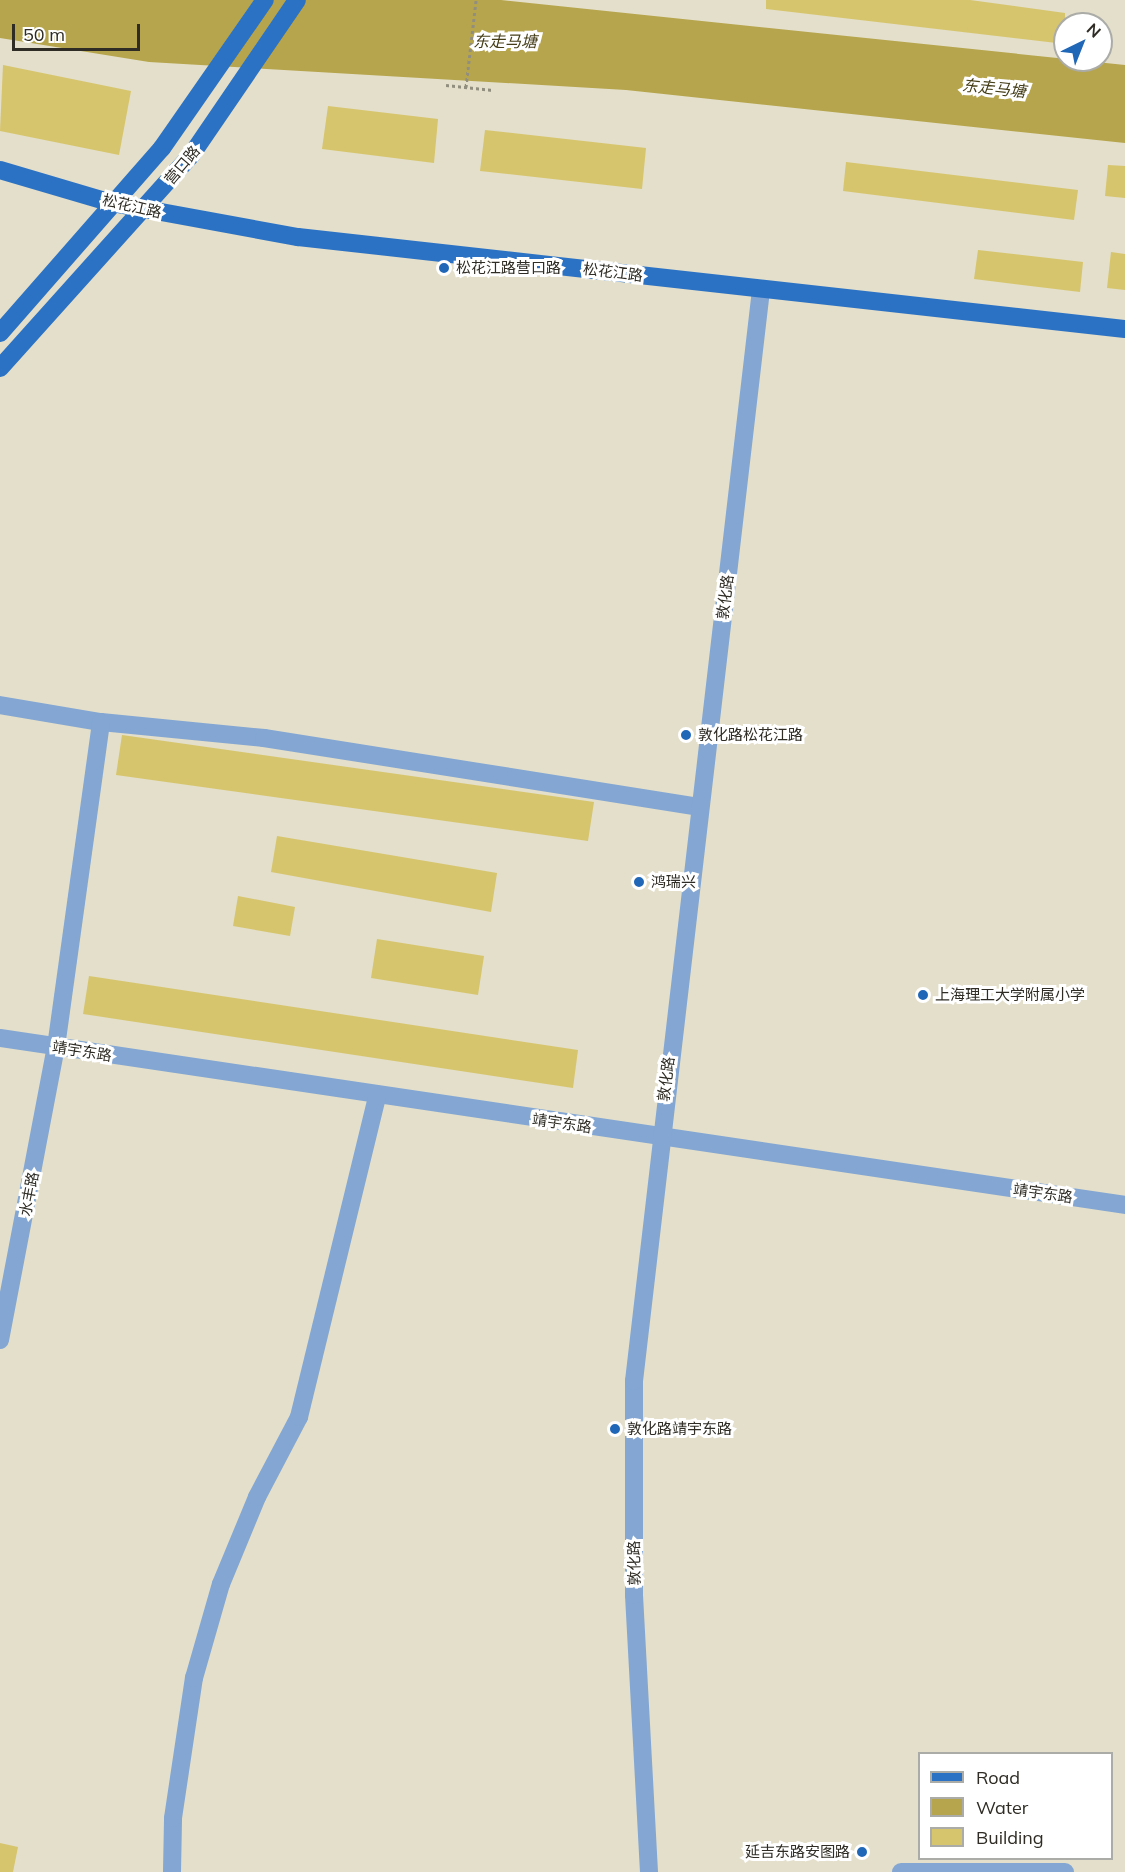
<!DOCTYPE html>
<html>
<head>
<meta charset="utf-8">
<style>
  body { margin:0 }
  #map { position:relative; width:1125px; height:1872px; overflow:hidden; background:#e3dfca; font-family:Mulish,"Noto Sans SC",sans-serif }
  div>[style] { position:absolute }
  .water>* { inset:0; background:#b6a54c }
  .building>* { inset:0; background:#d7c56d }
  .path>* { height:3px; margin-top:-1.5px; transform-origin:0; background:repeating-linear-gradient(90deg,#928e7f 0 3px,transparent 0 6px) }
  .minor>* { height:18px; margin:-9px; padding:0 9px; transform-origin:9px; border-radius:9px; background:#83a6d3 }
  .major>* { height:18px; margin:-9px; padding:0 9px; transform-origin:9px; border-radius:9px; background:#2c72c4 }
  .dots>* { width:16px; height:16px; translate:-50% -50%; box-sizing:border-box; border:3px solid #fff; border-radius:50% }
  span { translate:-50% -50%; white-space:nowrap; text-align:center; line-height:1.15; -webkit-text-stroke:6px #fff; paint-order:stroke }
  .street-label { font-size:15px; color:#2e2c24 }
  .poi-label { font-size:15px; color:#2e2c24 }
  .left { translate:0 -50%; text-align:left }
  .right { translate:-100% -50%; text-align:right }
  .water-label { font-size:16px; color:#443d17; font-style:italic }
  .legend { position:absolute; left:918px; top:1752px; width:195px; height:108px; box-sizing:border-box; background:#fff; border:2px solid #ababa7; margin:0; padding:8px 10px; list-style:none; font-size:18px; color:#2e2c24 }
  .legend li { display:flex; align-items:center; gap:12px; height:30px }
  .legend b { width:30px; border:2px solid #ababa7 }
  .north { position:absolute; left:1053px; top:12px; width:60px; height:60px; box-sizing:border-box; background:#fff; border:2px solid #ababa7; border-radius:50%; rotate:43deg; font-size:16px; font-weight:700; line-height:24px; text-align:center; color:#2e2c24 }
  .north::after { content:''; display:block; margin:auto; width:21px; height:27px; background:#2067b7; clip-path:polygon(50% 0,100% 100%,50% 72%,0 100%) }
  .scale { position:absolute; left:12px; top:24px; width:128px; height:27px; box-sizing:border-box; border:3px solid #2e2c24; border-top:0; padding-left:8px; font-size:18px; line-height:21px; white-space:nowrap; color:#2e2c24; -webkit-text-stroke:4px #fff; paint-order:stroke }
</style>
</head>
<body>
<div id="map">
  <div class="water">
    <div style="clip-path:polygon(0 0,501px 0,1125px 65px,1125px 143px,626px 90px,149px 62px,0 38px)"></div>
  </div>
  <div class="building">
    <div style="clip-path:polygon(766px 0,970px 0,1065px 13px,1065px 44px,766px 9px)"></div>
    <div style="clip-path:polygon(3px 65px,131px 91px,119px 155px,0 131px)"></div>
    <div style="clip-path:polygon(328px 106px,438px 119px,434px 163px,322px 149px)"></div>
    <div style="clip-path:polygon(485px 130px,646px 148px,642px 189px,480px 171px)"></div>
    <div style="clip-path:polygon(846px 162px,1078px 190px,1074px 220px,843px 191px)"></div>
    <div style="clip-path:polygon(1108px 165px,1125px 166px,1125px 198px,1105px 196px)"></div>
    <div style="clip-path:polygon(978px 250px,1083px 262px,1080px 292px,974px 279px)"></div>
    <div style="clip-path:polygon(1111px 252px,1125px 254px,1125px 290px,1107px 288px)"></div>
    <div style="clip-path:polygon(122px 735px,594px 802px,588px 841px,116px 775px)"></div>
    <div style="clip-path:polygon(277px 836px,497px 873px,491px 912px,271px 872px)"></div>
    <div style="clip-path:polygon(238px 896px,295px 907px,290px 936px,233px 926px)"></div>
    <div style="clip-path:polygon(377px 939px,484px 956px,478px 995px,371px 978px)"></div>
    <div style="clip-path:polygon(89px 976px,578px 1050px,573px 1088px,83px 1014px)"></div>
    <div style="clip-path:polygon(0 1843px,18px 1847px,13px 1872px,0 1872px)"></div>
  </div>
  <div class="path">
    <div style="left:446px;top:85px;width:47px;rotate:6.1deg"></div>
    <div style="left:466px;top:87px;width:88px;rotate:-83.4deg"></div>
  </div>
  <div class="minor">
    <div style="left:0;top:705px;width:102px;rotate:9.6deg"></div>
    <div style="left:101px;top:722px;width:164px;rotate:5.6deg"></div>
    <div style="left:264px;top:738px;width:440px;rotate:9deg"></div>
    <div style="left:0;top:1038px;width:1137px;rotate:8.44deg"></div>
    <div style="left:0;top:1340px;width:298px;rotate:-79.2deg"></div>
    <div style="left:56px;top:1047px;width:328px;rotate:-82.1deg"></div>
    <div style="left:172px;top:1872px;width:54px;rotate:-88.9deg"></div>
    <div style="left:173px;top:1818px;width:142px;rotate:-81.5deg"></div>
    <div style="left:194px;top:1678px;width:98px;rotate:-74deg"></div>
    <div style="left:221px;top:1584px;width:94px;rotate:-67.5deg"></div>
    <div style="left:257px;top:1497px;width:90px;rotate:-62.3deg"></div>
    <div style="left:299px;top:1417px;width:329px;rotate:-76.3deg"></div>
    <div style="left:649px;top:1872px;width:277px;rotate:-93.1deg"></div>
    <div style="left:634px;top:1595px;width:214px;rotate:-90deg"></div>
    <div style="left:634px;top:1381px;width:1098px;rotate:-83.36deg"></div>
    <div style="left:901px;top:1872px;width:164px"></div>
  </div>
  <div class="major">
    <div style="left:0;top:170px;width:117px;rotate:16.4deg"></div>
    <div style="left:112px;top:203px;width:189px;rotate:10.4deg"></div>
    <div style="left:298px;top:237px;width:832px;rotate:6.35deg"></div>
    <div style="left:0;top:333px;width:246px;rotate:-48.8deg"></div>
    <div style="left:162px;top:148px;width:180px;rotate:-55.2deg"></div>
    <div style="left:0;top:368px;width:288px;rotate:-48.1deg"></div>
    <div style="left:192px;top:154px;width:186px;rotate:-55.7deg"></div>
  </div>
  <div class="dots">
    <div style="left:444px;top:268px;background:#2067b7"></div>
    <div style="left:686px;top:735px;background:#2067b7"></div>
    <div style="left:639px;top:882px;background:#2067b7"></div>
    <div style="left:923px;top:995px;background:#2067b7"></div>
    <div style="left:615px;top:1429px;background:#2067b7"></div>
    <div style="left:862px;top:1852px;background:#2067b7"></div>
  </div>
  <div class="street-label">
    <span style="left:182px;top:165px;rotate:-50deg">营口路</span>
    <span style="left:132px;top:206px;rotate:13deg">松花江路</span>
    <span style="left:613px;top:272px;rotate:7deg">松花江路</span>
    <span style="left:725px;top:597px;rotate:-83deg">敦化路</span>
    <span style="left:82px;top:1051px;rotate:9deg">靖宇东路</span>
    <span style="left:666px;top:1079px;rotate:-83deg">敦化路</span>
    <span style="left:562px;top:1123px;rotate:8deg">靖宇东路</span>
    <span style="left:1043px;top:1193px;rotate:8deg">靖宇东路</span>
    <span style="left:29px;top:1194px;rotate:-79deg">水丰路</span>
    <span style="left:634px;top:1563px;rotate:-91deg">敦化路</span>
  </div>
  <div class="poi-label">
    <span class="left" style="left:456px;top:268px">松花江路营口路</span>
    <span class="left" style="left:698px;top:735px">敦化路松花江路</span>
    <span class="left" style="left:651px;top:882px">鸿瑞兴</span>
    <span class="left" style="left:935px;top:995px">上海理工大学附属小学</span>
    <span class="left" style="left:627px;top:1429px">敦化路靖宇东路</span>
    <span class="right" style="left:850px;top:1852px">延吉东路安图路</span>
  </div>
  <div class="water-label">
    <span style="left:505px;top:41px">东走马塘</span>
    <span style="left:994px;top:88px;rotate:6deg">东走马塘</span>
  </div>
  <ul class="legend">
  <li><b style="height:8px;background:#2c72c4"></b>Road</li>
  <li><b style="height:16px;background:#b6a54c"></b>Water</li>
  <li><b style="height:16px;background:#d7c56d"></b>Building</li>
  </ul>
  <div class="north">N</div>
  <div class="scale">50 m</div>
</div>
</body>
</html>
